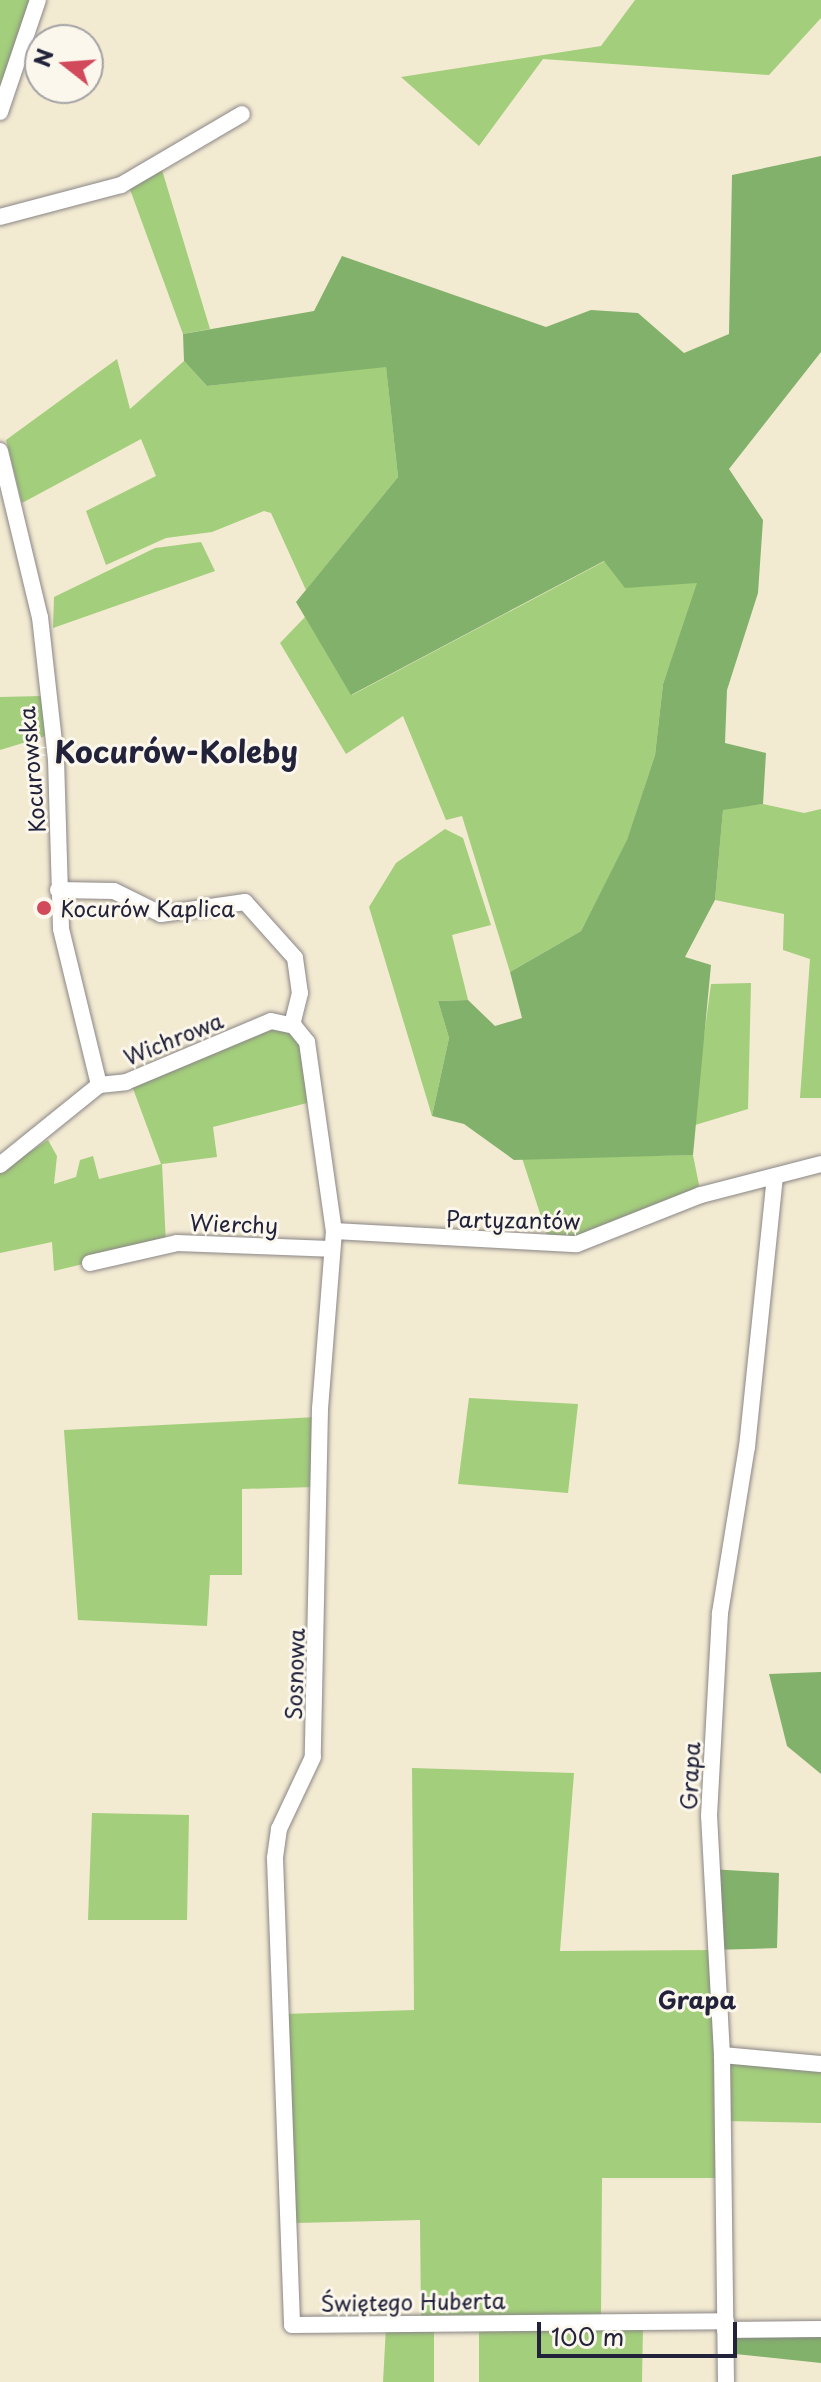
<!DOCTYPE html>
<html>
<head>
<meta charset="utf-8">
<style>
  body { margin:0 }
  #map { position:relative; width:821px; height:2382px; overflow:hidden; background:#f3ead2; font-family:"Playpen Sans",sans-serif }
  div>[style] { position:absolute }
  .green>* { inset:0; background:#a3ce7b }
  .forest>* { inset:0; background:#82b16b }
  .roads { filter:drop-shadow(0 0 2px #8a8686) drop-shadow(0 0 2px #8a8686) }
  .minor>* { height:16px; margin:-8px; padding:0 8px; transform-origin:8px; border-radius:8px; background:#fff }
  .dots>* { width:22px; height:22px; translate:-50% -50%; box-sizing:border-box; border:4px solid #fbf7ec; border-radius:50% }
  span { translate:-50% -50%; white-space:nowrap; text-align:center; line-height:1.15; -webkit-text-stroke:6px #fbf7ec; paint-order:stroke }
  .street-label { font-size:22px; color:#22223b }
  .poi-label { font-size:22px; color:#22223b }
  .left { translate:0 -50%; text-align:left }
  .neighbourhood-label { font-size:24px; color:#22223b; font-weight:700 }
  .district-label { font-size:30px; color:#22223b; font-weight:700 }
  .north { position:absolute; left:24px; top:24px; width:80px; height:80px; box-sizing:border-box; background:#fbf7ec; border:2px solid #a4a2a5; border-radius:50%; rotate:287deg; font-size:22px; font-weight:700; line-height:32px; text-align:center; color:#22223b }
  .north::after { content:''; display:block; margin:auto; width:28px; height:36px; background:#d1495b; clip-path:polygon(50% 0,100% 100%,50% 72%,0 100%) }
  .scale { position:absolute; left:537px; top:2322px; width:200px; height:36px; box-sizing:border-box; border:4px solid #22223b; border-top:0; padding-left:10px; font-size:24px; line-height:28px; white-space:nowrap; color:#22223b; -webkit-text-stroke:6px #fbf7ec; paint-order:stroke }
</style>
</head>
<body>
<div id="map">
  <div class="green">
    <div style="clip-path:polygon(0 0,30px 0,0 96px)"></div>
    <div style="clip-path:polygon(635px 0,821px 0,821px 18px,769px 75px,543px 59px,479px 146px,401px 77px,601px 46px)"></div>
    <div style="clip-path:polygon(162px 170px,210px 329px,183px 334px,128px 184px)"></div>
    <div style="clip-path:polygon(117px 359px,130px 409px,184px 361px,207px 386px,386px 366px,398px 477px,306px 590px,271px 513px,264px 511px,212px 532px,166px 538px,106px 565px,86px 511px,156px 476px,141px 439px,22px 503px,6px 440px)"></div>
    <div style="clip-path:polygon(201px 542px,215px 571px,53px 628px,54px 597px,155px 548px)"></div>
    <div style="clip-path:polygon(605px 561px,698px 583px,663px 684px,655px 755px,627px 841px,581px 931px,510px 972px,462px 816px,446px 820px,403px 716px,346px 754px,280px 643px,305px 617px,352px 695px)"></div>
    <div style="clip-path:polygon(42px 696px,46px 736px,0 750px,0 697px)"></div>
    <div style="clip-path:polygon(763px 804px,804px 813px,821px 809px,821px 1098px,800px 1098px,810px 959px,783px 950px,784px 914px,715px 900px,723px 809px)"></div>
    <div style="clip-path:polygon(445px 829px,463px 838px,491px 925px,452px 935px,468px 1000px,438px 1001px,449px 1038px,432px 1116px,369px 907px,396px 863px)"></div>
    <div style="clip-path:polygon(751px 983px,748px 1109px,692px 1126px,711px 984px)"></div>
    <div style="clip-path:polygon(266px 1027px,288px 1030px,302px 1048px,311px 1102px,213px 1127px,217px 1157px,162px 1164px,166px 1244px,54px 1271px,52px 1242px,0 1253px,0 1171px,48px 1140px,57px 1156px,54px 1184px,76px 1177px,80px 1160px,93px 1156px,99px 1179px,161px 1164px,132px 1086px)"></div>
    <div style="clip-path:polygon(693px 1155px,701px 1195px,601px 1234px,548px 1238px,522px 1158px)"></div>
    <div style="clip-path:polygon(469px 1398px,578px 1404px,568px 1493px,458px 1484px)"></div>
    <div style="clip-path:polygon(317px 1417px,315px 1487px,242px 1489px,242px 1575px,210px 1575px,207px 1626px,78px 1620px,64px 1430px)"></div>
    <div style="clip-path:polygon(412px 1768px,574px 1773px,560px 1951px,713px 1950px,718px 2178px,602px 2178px,601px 2317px,421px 2317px,420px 2220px,295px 2223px,283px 2014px,414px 2010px)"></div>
    <div style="clip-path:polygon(92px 1813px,189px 1815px,187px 1920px,88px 1920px)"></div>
    <div style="clip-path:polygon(725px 2059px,821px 2070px,821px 2123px,725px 2121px)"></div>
    <div style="clip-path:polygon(643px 2324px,642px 2382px,479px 2382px,479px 2326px)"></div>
    <div style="clip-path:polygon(434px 2326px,434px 2382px,383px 2382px,386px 2327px)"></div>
  </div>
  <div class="forest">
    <div style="clip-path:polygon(821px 156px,821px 352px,729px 469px,763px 520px,758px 593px,727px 690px,725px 743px,766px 753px,763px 804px,723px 810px,715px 900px,685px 957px,711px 965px,693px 1155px,514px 1160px,464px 1124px,432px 1116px,449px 1038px,438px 1001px,468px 1000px,495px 1026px,522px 1018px,510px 972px,581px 931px,627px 840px,655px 755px,663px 684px,697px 583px,625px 588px,604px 561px,351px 695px,296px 602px,398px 477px,386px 367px,207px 386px,184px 361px,183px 334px,314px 311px,342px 256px,546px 327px,591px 310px,638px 313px,684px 353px,729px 334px,732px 175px)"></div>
    <div style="clip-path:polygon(821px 1672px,821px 1774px,787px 1746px,769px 1674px)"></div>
    <div style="clip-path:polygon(710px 1869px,779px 1873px,777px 1948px,713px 1950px)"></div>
    <div style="clip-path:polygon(821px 2329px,821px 2363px,726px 2353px,725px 2330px)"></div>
  </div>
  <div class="roads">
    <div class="minor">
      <div style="left:0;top:112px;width:118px;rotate:-71.3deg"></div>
      <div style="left:0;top:217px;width:125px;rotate:-14.8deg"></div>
      <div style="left:121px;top:185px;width:140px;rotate:-30.4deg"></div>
      <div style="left:0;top:451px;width:171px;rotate:76.5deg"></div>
      <div style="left:40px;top:617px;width:143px;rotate:83.6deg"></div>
      <div style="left:56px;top:759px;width:170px;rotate:88.3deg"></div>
      <div style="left:61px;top:929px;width:161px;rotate:76.3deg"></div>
      <div style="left:58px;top:890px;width:56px;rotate:1deg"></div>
      <div style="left:114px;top:891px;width:52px;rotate:26.1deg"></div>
      <div style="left:161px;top:914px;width:85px;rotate:-8.1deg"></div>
      <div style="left:245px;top:902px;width:75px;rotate:48.2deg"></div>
      <div style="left:295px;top:958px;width:35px;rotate:82deg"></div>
      <div style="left:300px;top:993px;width:32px;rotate:104deg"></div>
      <div style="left:0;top:1165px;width:127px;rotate:-38.9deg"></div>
      <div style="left:99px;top:1085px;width:27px;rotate:-6deg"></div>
      <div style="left:126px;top:1082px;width:157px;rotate:-22.8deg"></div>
      <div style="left:271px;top:1021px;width:24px;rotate:12deg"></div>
      <div style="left:294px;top:1026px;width:21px;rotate:51deg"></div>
      <div style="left:307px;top:1042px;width:191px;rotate:81.9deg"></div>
      <div style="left:334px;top:1231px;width:179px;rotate:94.5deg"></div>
      <div style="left:320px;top:1409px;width:348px;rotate:91.2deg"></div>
      <div style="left:313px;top:1757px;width:80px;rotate:115.3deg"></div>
      <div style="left:279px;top:1829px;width:30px;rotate:98deg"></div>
      <div style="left:275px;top:1859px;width:466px;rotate:87.9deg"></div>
      <div style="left:292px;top:2325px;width:434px;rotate:-0.5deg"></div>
      <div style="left:334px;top:1231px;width:243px;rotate:3.1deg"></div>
      <div style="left:577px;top:1244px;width:133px;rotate:-21.6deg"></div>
      <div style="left:701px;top:1195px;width:124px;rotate:-14.5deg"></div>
      <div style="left:90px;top:1263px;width:89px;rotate:-12.9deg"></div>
      <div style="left:177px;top:1243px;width:153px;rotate:2.2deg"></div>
      <div style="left:722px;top:2055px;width:99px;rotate:5.2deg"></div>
      <div style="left:725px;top:2330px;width:96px;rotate:-0.6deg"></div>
      <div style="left:726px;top:2382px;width:327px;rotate:-90.7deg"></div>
      <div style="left:722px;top:2055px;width:239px;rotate:-93.1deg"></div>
      <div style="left:709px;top:1816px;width:203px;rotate:-86.9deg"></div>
      <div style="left:720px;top:1613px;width:168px;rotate:-80.8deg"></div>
      <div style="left:747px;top:1447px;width:272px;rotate:-84.1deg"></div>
    </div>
  </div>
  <div class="dots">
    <div style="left:44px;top:908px;background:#d1495b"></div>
  </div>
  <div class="street-label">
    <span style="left:31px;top:770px;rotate:-95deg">Kocurowska</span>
    <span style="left:173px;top:1038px;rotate:-22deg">Wichrowa</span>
    <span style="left:513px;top:1219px;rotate:1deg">Partyzantów</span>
    <span style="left:234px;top:1223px;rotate:2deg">Wierchy</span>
    <span style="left:294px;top:1674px;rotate:-88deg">Sosnowa</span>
    <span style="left:689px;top:1776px;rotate:-87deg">Grapa</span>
    <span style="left:413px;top:2301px;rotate:-1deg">Świętego Huberta</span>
  </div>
  <div class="poi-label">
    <span class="left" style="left:60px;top:908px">Kocurów Kaplica</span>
  </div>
  <div class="neighbourhood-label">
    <span style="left:697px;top:2000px">Grapa</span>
  </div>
  <div class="district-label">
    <span style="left:176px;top:751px">Kocurów-Koleby</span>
  </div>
  <div class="north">N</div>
  <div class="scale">100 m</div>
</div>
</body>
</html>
